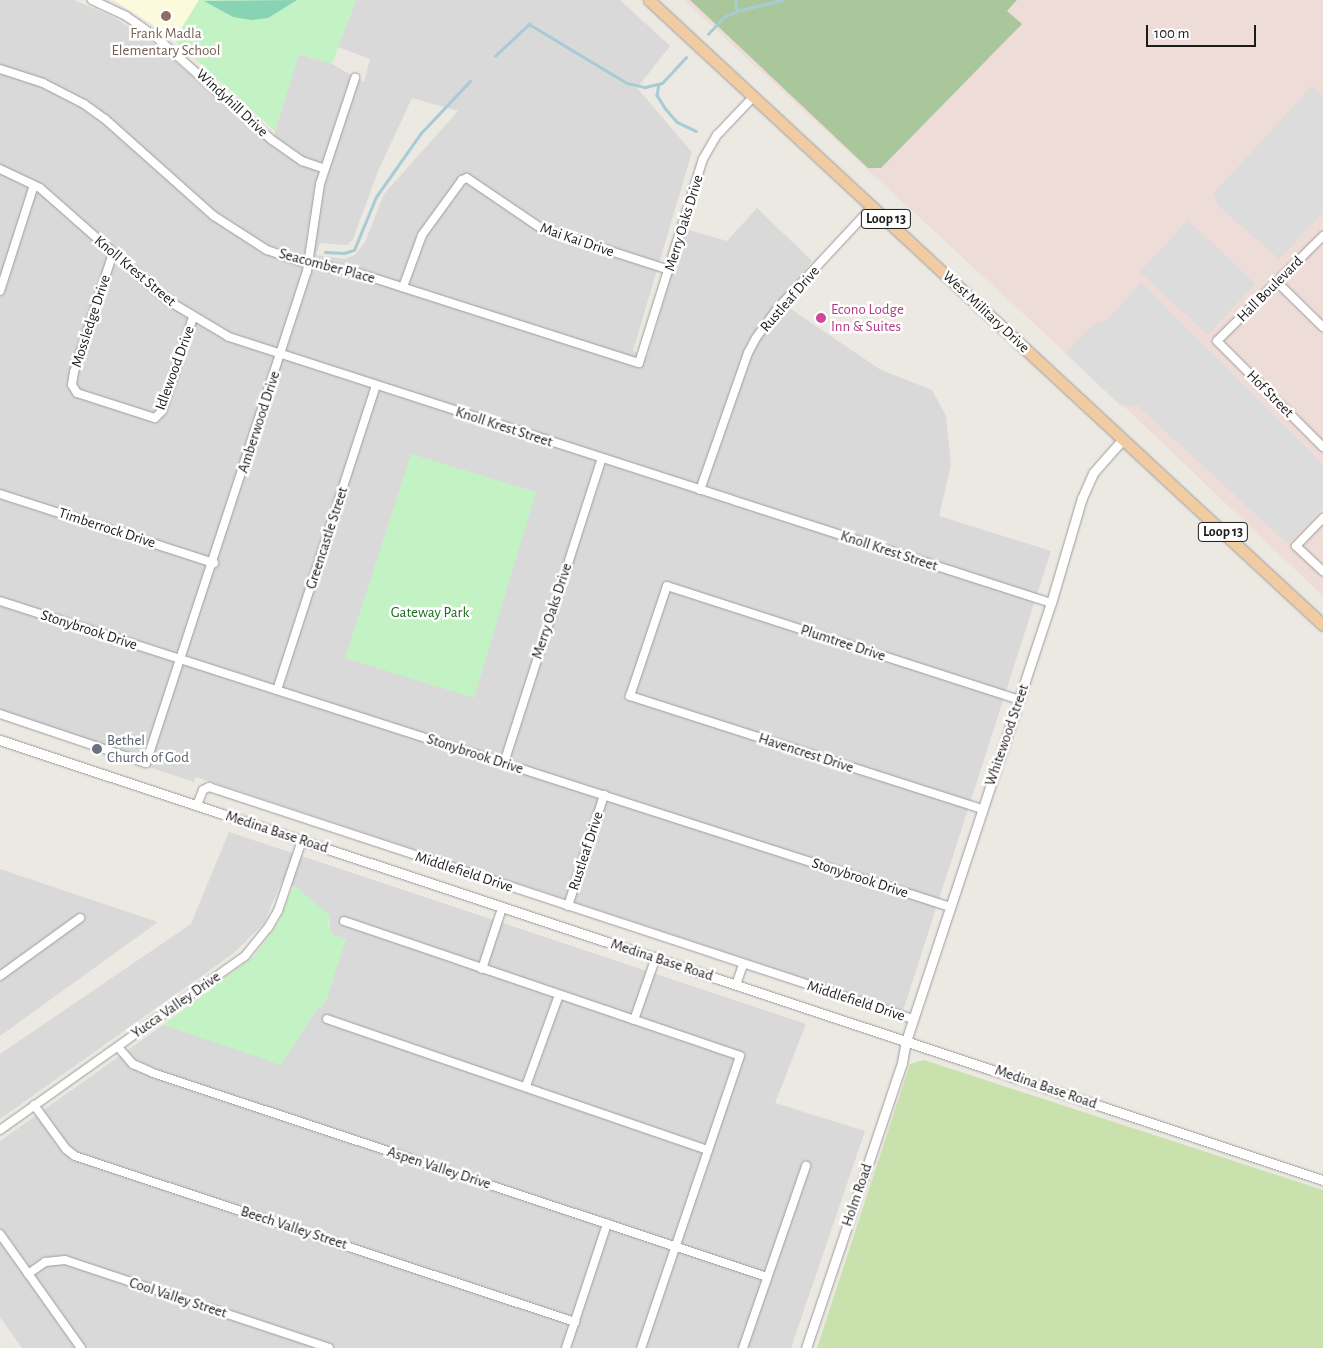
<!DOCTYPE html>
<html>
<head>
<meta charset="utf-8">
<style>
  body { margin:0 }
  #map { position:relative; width:1323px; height:1348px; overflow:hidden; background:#ece8e2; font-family:"Alegreya Sans",sans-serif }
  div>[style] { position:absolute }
  .residential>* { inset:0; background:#dad9d9 }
  .education>* { inset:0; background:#fbfadd }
  .military>* { inset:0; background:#eddcd7 }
  .grass>* { inset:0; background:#c9e1ad }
  .forest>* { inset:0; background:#aac79b }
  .park>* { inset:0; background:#c3f2c5 }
  .pitch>* { inset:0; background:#88d3b3 }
  .parking>* { inset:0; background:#dcdcdc }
  .stream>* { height:2.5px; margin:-1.25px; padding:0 1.25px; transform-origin:1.25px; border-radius:1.25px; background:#a7ccd5 }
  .roads { filter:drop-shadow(0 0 1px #9d9d9d) drop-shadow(0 0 1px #9d9d9d) }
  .minor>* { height:8px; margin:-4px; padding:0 4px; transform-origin:4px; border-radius:4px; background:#fff }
  .tertiary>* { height:9px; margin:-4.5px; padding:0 4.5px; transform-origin:4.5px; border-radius:4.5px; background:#fff }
  .primary>* { height:11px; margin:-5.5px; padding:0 5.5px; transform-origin:5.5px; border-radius:5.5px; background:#f1cca3 }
  .dots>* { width:14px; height:14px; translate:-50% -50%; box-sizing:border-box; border:2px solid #fff; border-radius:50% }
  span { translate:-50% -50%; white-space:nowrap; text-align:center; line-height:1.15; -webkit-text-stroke:5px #fff; paint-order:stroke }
  .shield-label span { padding:1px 4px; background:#fff; border:1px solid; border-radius:4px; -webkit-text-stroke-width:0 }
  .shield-label { font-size:14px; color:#1c1c1c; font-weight:700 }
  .education-label { font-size:15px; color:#785e54 }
  .street-label { font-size:15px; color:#1c1c1c }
  .hotel-label { font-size:15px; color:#b23c85 }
  .left { translate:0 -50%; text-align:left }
  .park-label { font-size:15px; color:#176c1b }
  .worship-label { font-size:15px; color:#5b616d }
  .scale { position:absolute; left:1146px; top:25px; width:110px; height:22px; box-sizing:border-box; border:2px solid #1c1c1c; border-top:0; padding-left:6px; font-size:15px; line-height:18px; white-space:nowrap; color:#1c1c1c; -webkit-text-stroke:4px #fff; paint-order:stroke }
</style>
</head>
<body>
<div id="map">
  <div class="residential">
    <div style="clip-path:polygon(evenodd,0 0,74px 0,113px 17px,156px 45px,274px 147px,275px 131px,299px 54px,332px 64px,364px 82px,370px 59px,338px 47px,356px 0,620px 0,670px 46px,637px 88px,692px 152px,633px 351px,647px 357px,685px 229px,727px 241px,757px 208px,812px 261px,779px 301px,881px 370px,932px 390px,946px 416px,951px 465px,939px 516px,1051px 551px,903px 1011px,196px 777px,194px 782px,0 718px,0 0,412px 98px,458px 111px,384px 194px,365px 242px,355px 255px,345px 259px,316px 255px,320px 243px,348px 245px,353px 239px,378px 171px,412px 98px)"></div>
    <div style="clip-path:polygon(229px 832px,806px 1024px,775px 1103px,865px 1131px,791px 1348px,22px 1348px,0 1317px,0 1141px,163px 1025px,281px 1064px,317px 1009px,346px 939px,333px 935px,330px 930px,329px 916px,294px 886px,282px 881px,264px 923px,234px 953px,0 1119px,0 1054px,191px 924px)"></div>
    <div style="clip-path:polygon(0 869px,158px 922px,0 1036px)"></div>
  </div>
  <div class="education">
    <div style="clip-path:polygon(113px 0,199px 0,175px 39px)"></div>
  </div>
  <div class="military">
    <div style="clip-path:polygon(684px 0,1323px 0,1323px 596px,1130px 412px)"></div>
  </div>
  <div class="grass">
    <div style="clip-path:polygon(924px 1060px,1323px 1190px,1323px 1348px,817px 1348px,910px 1064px)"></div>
  </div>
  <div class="forest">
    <div style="clip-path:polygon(690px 0,1017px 0,1007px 11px,1022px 24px,881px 168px,868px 168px)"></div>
  </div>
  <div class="park">
    <div style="clip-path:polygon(199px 0,356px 0,332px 64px,299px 54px,275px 131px,176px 42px,175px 39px)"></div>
    <div style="clip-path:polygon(411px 454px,536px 492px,474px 698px,345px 658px)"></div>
    <div style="clip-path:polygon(294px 885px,330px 916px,328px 924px,333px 935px,346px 939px,325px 1004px,317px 1009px,281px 1065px,163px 1025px,255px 955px,278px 924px)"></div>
  </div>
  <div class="pitch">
    <div style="clip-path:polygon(297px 0,268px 18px,251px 20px,233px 17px,204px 1px)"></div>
  </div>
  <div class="parking">
    <div style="clip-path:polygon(1312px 86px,1323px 96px,1323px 208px,1321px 215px,1279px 259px,1221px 208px,1213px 194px)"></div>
    <div style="clip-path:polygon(1188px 220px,1255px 284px,1208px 335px,1140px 272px)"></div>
    <div style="clip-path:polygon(1141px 283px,1323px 465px,1323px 507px,1288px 544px,1138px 406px,1120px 405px,1065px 353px,1093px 324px,1107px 320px)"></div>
  </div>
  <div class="stream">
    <div style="left:736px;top:0;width:11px;rotate:85deg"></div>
    <div style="left:737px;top:11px;width:46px;rotate:-13.7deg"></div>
    <div style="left:708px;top:34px;width:23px;rotate:-47deg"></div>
    <div style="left:724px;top:17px;width:14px;rotate:-25deg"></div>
    <div style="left:495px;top:56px;width:47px;rotate:-43.3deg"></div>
    <div style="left:529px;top:24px;width:114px;rotate:31deg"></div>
    <div style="left:627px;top:83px;width:18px;rotate:13deg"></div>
    <div style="left:645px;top:87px;width:17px;rotate:-13deg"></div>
    <div style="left:662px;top:83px;width:35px;rotate:-47deg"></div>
    <div style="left:659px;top:84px;width:11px;rotate:100deg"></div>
    <div style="left:657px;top:95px;width:15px;rotate:58deg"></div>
    <div style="left:665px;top:108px;width:18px;rotate:49deg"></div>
    <div style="left:677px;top:122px;width:21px;rotate:25deg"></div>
    <div style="left:325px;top:252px;width:19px;rotate:3deg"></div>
    <div style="left:344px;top:253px;width:10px;rotate:-17deg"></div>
    <div style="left:354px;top:250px;width:57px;rotate:-67.5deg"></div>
    <div style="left:376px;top:197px;width:78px;rotate:-54.9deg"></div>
    <div style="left:421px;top:133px;width:71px;rotate:-46.7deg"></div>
  </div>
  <div class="roads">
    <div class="minor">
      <div style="left:92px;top:0;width:38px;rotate:25deg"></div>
      <div style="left:126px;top:16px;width:37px;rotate:35deg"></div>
      <div style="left:156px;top:37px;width:155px;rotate:41.6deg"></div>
      <div style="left:272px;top:140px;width:37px;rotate:35deg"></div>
      <div style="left:302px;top:161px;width:24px;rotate:19deg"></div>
      <div style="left:0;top:69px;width:45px;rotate:18deg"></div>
      <div style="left:43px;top:83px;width:46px;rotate:27.1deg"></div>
      <div style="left:84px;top:104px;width:26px;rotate:36deg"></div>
      <div style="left:105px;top:119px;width:146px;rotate:41.7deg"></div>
      <div style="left:214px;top:216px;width:63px;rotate:32.7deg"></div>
      <div style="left:267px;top:250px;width:34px;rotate:19deg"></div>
      <div style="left:299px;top:261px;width:60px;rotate:11.5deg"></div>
      <div style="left:358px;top:273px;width:295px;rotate:17.8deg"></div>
      <div style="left:639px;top:363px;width:214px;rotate:-72.6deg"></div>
      <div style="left:703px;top:159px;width:28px;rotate:-60deg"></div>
      <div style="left:717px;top:135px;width:52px;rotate:-46.5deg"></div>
      <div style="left:0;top:169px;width:44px;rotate:25.4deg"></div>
      <div style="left:40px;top:188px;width:169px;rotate:41.4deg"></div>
      <div style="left:167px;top:300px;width:72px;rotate:30.8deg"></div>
      <div style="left:229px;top:337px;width:864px;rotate:17.93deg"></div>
      <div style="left:1323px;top:236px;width:149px;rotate:135.3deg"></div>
      <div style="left:1217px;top:341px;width:150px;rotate:45deg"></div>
      <div style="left:113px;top:253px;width:125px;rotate:108.1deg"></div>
      <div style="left:74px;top:372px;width:13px;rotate:99deg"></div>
      <div style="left:72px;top:385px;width:9px;rotate:58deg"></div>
      <div style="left:77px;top:393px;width:82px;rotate:17.8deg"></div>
      <div style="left:155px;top:418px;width:10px;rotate:-45deg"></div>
      <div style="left:162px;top:411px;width:99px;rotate:-71.7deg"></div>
      <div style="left:1278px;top:283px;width:63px;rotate:44.4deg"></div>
      <div style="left:403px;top:287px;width:55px;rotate:-69.9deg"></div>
      <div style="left:422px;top:235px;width:68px;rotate:-54deg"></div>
      <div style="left:462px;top:180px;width:5px;rotate:-22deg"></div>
      <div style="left:467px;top:178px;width:91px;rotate:34.2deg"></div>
      <div style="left:542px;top:229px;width:134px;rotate:17.8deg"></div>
      <div style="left:0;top:291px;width:111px;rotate:-72.2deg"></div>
      <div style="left:700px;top:490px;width:145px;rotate:-70.7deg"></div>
      <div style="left:748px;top:353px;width:17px;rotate:-62deg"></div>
      <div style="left:756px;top:338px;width:36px;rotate:-54deg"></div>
      <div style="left:777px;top:309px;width:139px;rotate:-47deg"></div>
      <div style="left:0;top:494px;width:225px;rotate:17.9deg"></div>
      <div style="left:1323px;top:518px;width:39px;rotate:134deg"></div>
      <div style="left:1296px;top:546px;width:37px;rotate:43deg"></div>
      <div style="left:0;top:601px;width:998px;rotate:17.85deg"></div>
      <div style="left:277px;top:690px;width:321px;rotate:-72deg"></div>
      <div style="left:0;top:714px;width:154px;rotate:18.6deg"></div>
      <div style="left:146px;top:763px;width:518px;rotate:-71.88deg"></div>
      <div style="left:307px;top:271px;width:88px;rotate:-81.5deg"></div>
      <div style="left:320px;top:184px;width:112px;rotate:-71.7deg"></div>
      <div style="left:504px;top:763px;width:320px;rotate:-72.2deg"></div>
      <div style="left:197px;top:805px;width:16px;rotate:-68deg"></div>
      <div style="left:203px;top:790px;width:7px;rotate:-27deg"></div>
      <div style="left:209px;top:787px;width:741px;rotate:18.24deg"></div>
      <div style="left:982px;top:809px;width:370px;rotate:-162.2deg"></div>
      <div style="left:630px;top:696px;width:116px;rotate:-71.4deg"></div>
      <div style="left:667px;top:586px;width:370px;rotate:17.9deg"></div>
      <div style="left:568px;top:906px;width:117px;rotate:-72deg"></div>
      <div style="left:344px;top:921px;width:418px;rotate:18.8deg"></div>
      <div style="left:740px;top:1056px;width:308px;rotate:108.7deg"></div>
      <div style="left:482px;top:969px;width:64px;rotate:-71.8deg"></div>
      <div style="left:0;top:976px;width:99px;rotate:-35.9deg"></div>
      <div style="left:736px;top:985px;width:21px;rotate:-71deg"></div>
      <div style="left:327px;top:1019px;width:403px;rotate:19deg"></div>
      <div style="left:634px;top:1020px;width:67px;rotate:-70.8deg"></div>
      <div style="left:118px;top:1047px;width:23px;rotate:49deg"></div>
      <div style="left:133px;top:1064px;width:22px;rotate:24deg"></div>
      <div style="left:153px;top:1073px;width:647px;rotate:18.38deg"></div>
      <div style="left:526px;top:1086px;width:97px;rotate:-70.1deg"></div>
      <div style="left:34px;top:1105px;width:54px;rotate:54deg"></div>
      <div style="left:66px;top:1149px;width:11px;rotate:38deg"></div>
      <div style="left:75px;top:1156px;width:527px;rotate:18.37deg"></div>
      <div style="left:0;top:1130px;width:301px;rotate:-35.4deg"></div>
      <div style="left:245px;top:956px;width:36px;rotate:-51deg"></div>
      <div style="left:268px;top:928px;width:20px;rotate:-60deg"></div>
      <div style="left:278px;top:911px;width:75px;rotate:-71.3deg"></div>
      <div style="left:0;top:1234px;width:140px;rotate:54.6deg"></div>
      <div style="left:28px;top:1274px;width:21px;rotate:-35deg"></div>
      <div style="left:45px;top:1262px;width:20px;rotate:-6deg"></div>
      <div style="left:65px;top:1260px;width:278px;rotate:18.4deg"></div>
      <div style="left:566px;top:1348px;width:131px;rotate:-71.7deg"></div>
      <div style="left:743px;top:1348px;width:193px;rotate:-70.9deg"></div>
    </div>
    <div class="tertiary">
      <div style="left:0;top:740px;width:1394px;rotate:18.4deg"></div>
      <div style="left:806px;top:1348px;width:301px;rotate:-71.4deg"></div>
      <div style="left:902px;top:1063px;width:22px;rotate:-80deg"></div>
      <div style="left:906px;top:1041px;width:461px;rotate:-71.7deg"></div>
      <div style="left:1051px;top:603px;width:109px;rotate:-73.6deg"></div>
      <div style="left:1082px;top:498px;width:27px;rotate:-66deg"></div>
      <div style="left:1093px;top:473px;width:45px;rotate:-48.6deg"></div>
    </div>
    <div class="primary">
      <div style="left:649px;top:0;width:919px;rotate:42.84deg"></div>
    </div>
  </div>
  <div class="dots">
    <div style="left:166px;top:16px;background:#8d6e63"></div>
    <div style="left:821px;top:318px;background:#d1479c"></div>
    <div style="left:97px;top:749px;background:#6b7280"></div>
  </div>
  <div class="shield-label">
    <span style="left:886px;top:219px">Loop 13</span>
    <span style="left:1223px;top:532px">Loop 13</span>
  </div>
  <div class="education-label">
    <span style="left:166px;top:42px">Frank Madla<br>Elementary School</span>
  </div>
  <div class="street-label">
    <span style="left:232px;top:103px;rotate:43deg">Windyhill Drive</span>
    <span style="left:684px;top:223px;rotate:-73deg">Merry Oaks Drive</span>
    <span style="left:577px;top:240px;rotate:19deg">Mai Kai Drive</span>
    <span style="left:327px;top:266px;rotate:15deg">Seacomber Place</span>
    <span style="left:135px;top:271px;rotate:40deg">Knoll Krest Street</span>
    <span style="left:1270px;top:289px;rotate:-45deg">Hall Boulevard</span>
    <span style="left:790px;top:299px;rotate:-49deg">Rustleaf Drive</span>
    <span style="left:986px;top:312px;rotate:43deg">West Military Drive</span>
    <span style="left:91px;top:321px;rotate:-72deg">Mossledge Drive</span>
    <span style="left:175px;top:368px;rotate:-70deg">Idlewood Drive</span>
    <span style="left:1270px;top:394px;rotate:45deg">Hof Street</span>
    <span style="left:259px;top:422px;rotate:-72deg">Amberwood Drive</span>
    <span style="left:504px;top:427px;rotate:18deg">Knoll Krest Street</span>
    <span style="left:107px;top:528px;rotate:18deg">Timberrock Drive</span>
    <span style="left:327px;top:538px;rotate:-72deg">Greencastle Street</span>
    <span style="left:889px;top:551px;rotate:18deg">Knoll Krest Street</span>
    <span style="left:552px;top:611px;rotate:-72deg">Merry Oaks Drive</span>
    <span style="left:89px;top:630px;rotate:18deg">Stonybrook Drive</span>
    <span style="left:843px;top:643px;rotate:18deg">Plumtree Drive</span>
    <span style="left:1007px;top:735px;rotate:-71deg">Whitewood Street</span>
    <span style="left:806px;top:753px;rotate:18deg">Havencrest Drive</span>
    <span style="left:475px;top:754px;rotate:18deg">Stonybrook Drive</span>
    <span style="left:277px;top:832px;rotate:18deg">Medina Base Road</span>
    <span style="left:586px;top:851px;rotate:-72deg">Rustleaf Drive</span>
    <span style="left:464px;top:872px;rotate:18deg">Middlefield Drive</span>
    <span style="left:860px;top:878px;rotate:18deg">Stonybrook Drive</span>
    <span style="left:662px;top:960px;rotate:18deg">Medina Base Road</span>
    <span style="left:856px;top:1001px;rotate:18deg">Middlefield Drive</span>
    <span style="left:176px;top:1005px;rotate:-35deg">Yucca Valley Drive</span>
    <span style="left:1046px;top:1087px;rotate:19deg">Medina Base Road</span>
    <span style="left:439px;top:1168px;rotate:18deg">Aspen Valley Drive</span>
    <span style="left:857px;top:1195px;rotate:-71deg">Holm Road</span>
    <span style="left:294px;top:1228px;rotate:18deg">Beech Valley Street</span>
    <span style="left:178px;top:1298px;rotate:18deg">Cool Valley Street</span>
  </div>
  <div class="hotel-label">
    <span class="left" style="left:831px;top:318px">Econo Lodge<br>Inn &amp; Suites</span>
  </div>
  <div class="park-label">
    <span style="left:430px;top:613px">Gateway Park</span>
  </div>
  <div class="worship-label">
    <span class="left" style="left:107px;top:749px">Bethel<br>Church of God</span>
  </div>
  <div class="scale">100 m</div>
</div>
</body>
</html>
